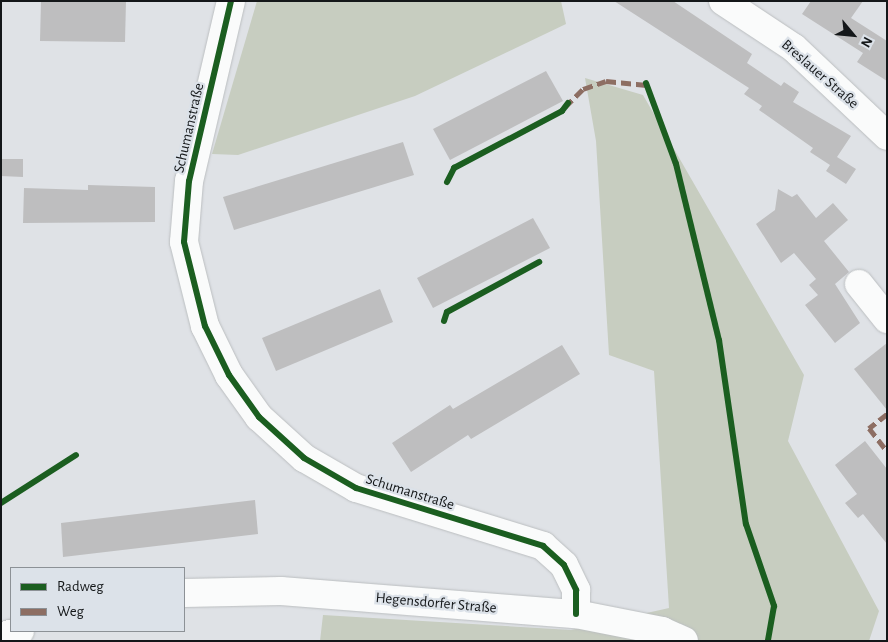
<!DOCTYPE html>
<html>
<head>
<meta charset="utf-8">
<style>
  body { margin:0 }
  #map { position:relative; width:888px; height:642px; overflow:hidden; background:#dfe2e6; font-family:"Alegreya Sans",sans-serif }
  div>[style] { position:absolute }
  .green>* { inset:0; background:#c7cdc0 }
  .building>* { inset:0; background:#bebebf }
  .roads { filter:drop-shadow(0 0 1px #bbbec0) drop-shadow(0 0 1px #bbbec0) }
  .minor>* { height:28px; margin:-14px; padding:0 14px; transform-origin:14px; border-radius:14px; background:#fafbfb }
  .quiet>* { height:5px; margin-top:-2.5px; transform-origin:0; background:repeating-linear-gradient(90deg,#8d6e63 0 10px,transparent 0 15px) }
  .cycleway>* { height:6px; margin:-3px; padding:0 3px; transform-origin:3px; border-radius:3px; background:#1b5e20 }
  span { translate:-50% -50%; white-space:nowrap; text-align:center; line-height:1.15; -webkit-text-stroke:4.5px #dce2e9; paint-order:stroke }
  .street-label { font-size:15px; color:#141719 }
  .frame { position:absolute; inset:0; border:2px solid #141719; pointer-events:none }
  .legend { position:absolute; left:10px; top:567px; width:175px; height:65px; box-sizing:border-box; background:#dce2e9; border:1px solid #8c9196; margin:0; padding:6px 9px; list-style:none; font-size:15px; color:#141719 }
  .legend li { display:flex; align-items:center; gap:10px; height:25px }
  .legend b { width:25px; border:1px solid #8c9196 }
  .north { position:absolute; left:828px; top:10px; width:50px; height:50px; -webkit-text-stroke:4px #dce2e9; paint-order:stroke; rotate:118deg; font-size:14px; font-weight:700; line-height:20px; text-align:center; color:#141719 }
  .north::after { content:''; display:block; margin:auto; width:18px; height:22px; background:#141719; clip-path:polygon(50% 0,100% 100%,50% 72%,0 100%) }
</style>
</head>
<body>
<div id="map">
  <div class="green">
    <div style="clip-path:polygon(257px 1px,561px 1px,566px 24px,415px 96px,238px 155px,212px 154px)"></div>
    <div style="clip-path:polygon(585px 78px,643px 95px,804px 375px,788px 441px,879px 611px,869px 641px,320px 641px,323px 615px,571px 630px,669px 608px,654px 371px,609px 355px,596px 141px)"></div>
  </div>
  <div class="building">
    <div style="clip-path:polygon(41px 1px,126px 1px,125px 42px,40px 41px)"></div>
    <div style="clip-path:polygon(614px 1px,673px 1px,752px 54px,747px 63px,781px 86px,784px 82px,799px 92px,793px 102px,851px 136px,837px 157px,856px 169px,846px 184px,826px 171px,830px 165px,810px 152px,813px 148px,759px 110px,762px 106px,744px 94px,749px 88px)"></div>
    <div style="clip-path:polygon(811px 1px,863px 1px,851px 18px,887px 41px,887px 81px,857px 62px,863px 53px,802px 14px)"></div>
    <div style="clip-path:polygon(546px 71px,563px 101px,450px 160px,433px 129px)"></div>
    <div style="clip-path:polygon(403px 142px,414px 175px,234px 230px,223px 197px)"></div>
    <div style="clip-path:polygon(1px 159px,23px 159px,23px 177px,1px 176px)"></div>
    <div style="clip-path:polygon(88px 185px,155px 187px,155px 222px,23px 223px,24px 188px,88px 190px)"></div>
    <div style="clip-path:polygon(778px 189px,792px 197px,797px 194px,816px 218px,833px 203px,848px 220px,824px 241px,849px 272px,835px 284px,860px 323px,835px 343px,805px 305px,818px 295px,809px 285px,816px 279px,794px 253px,781px 263px,756px 224px,775px 210px)"></div>
    <div style="clip-path:polygon(533px 218px,550px 248px,433px 308px,417px 278px)"></div>
    <div style="clip-path:polygon(380px 289px,393px 322px,276px 371px,262px 338px)"></div>
    <div style="clip-path:polygon(887px 343px,887px 410px,854px 369px)"></div>
    <div style="clip-path:polygon(562px 345px,580px 374px,471px 439px,468px 435px,411px 472px,392px 443px,450px 405px,453px 409px)"></div>
    <div style="clip-path:polygon(865px 441px,887px 469px,887px 544px,863px 514px,858px 518px,845px 503px,857px 494px,835px 465px)"></div>
    <div style="clip-path:polygon(255px 500px,258px 534px,63px 557px,61px 523px)"></div>
  </div>
  <div class="roads">
    <div class="minor">
      <div style="left:231px;top:1px;width:185px;rotate:103.1deg"></div>
      <div style="left:189px;top:181px;width:61px;rotate:94.7deg"></div>
      <div style="left:184px;top:242px;width:87px;rotate:76deg"></div>
      <div style="left:205px;top:326px;width:55px;rotate:63.9deg"></div>
      <div style="left:229px;top:375px;width:52px;rotate:54.5deg"></div>
      <div style="left:259px;top:417px;width:61px;rotate:42.3deg"></div>
      <div style="left:304px;top:458px;width:60px;rotate:30deg"></div>
      <div style="left:356px;top:488px;width:196px;rotate:17.2deg"></div>
      <div style="left:543px;top:546px;width:28px;rotate:42deg"></div>
      <div style="left:564px;top:565px;width:28px;rotate:64deg"></div>
      <div style="left:576px;top:590px;width:24px;rotate:90deg"></div>
      <div style="left:723px;top:1px;width:85px;rotate:33.5deg"></div>
      <div style="left:794px;top:48px;width:128px;rotate:43.4deg"></div>
      <div style="left:859px;top:284px;width:45px;rotate:51.3deg"></div>
      <div style="left:184px;top:593px;width:97px;rotate:-1.2deg"></div>
      <div style="left:281px;top:591px;width:296px;rotate:4.5deg"></div>
      <div style="left:576px;top:614px;width:88px;rotate:11.2deg"></div>
      <div style="left:662px;top:631px;width:24px;rotate:24deg"></div>
      <div style="left:1px;top:637px;width:20px;rotate:-18deg"></div>
    </div>
  </div>
  <div class="quiet">
    <div style="left:565px;top:107px;width:25px;rotate:-45deg"></div>
    <div style="left:583px;top:89px;width:24px;rotate:-19deg"></div>
    <div style="left:606px;top:81px;width:41px;rotate:5.6deg"></div>
    <div style="left:887px;top:414px;width:23px;rotate:142deg"></div>
    <div style="left:869px;top:428px;width:29px;rotate:52deg"></div>
  </div>
  <div class="cycleway">
    <div style="left:231px;top:1px;width:185px;rotate:103.1deg"></div>
    <div style="left:189px;top:181px;width:61px;rotate:94.7deg"></div>
    <div style="left:184px;top:242px;width:87px;rotate:76deg"></div>
    <div style="left:205px;top:326px;width:55px;rotate:63.9deg"></div>
    <div style="left:229px;top:375px;width:52px;rotate:54.5deg"></div>
    <div style="left:259px;top:417px;width:61px;rotate:42.3deg"></div>
    <div style="left:304px;top:458px;width:60px;rotate:30deg"></div>
    <div style="left:356px;top:488px;width:196px;rotate:17.2deg"></div>
    <div style="left:543px;top:546px;width:28px;rotate:42deg"></div>
    <div style="left:564px;top:565px;width:28px;rotate:64deg"></div>
    <div style="left:576px;top:590px;width:24px;rotate:90deg"></div>
    <div style="left:646px;top:83px;width:86px;rotate:69.7deg"></div>
    <div style="left:676px;top:164px;width:181px;rotate:76.3deg"></div>
    <div style="left:719px;top:340px;width:186px;rotate:81.7deg"></div>
    <div style="left:746px;top:524px;width:87px;rotate:71.1deg"></div>
    <div style="left:774px;top:606px;width:36px;rotate:100deg"></div>
    <div style="left:447px;top:182px;width:16px;rotate:-63deg"></div>
    <div style="left:454px;top:168px;width:122px;rotate:-27.8deg"></div>
    <div style="left:562px;top:111px;width:10px;rotate:-53deg"></div>
    <div style="left:444px;top:321px;width:9px;rotate:-72deg"></div>
    <div style="left:447px;top:312px;width:105px;rotate:-28.5deg"></div>
    <div style="left:1px;top:503px;width:89px;rotate:-32.6deg"></div>
  </div>
  <div class="street-label">
    <span style="left:820px;top:74px;rotate:41deg">Breslauer Straße</span>
    <span style="left:189px;top:128px;rotate:-77deg">Schumanstraße</span>
    <span style="left:410px;top:492px;rotate:17deg">Schumanstraße</span>
    <span style="left:436px;top:603px;rotate:5deg">Hegensdorfer Straße</span>
  </div>
  <div class="frame"></div>
  <ul class="legend">
  <li><b style="height:6px;background:#1b5e20"></b>Radweg</li>
  <li><b style="height:6px;background:#8d6e63"></b>Weg</li>
  </ul>
  <div class="north">N</div>
</div>
</body>
</html>
